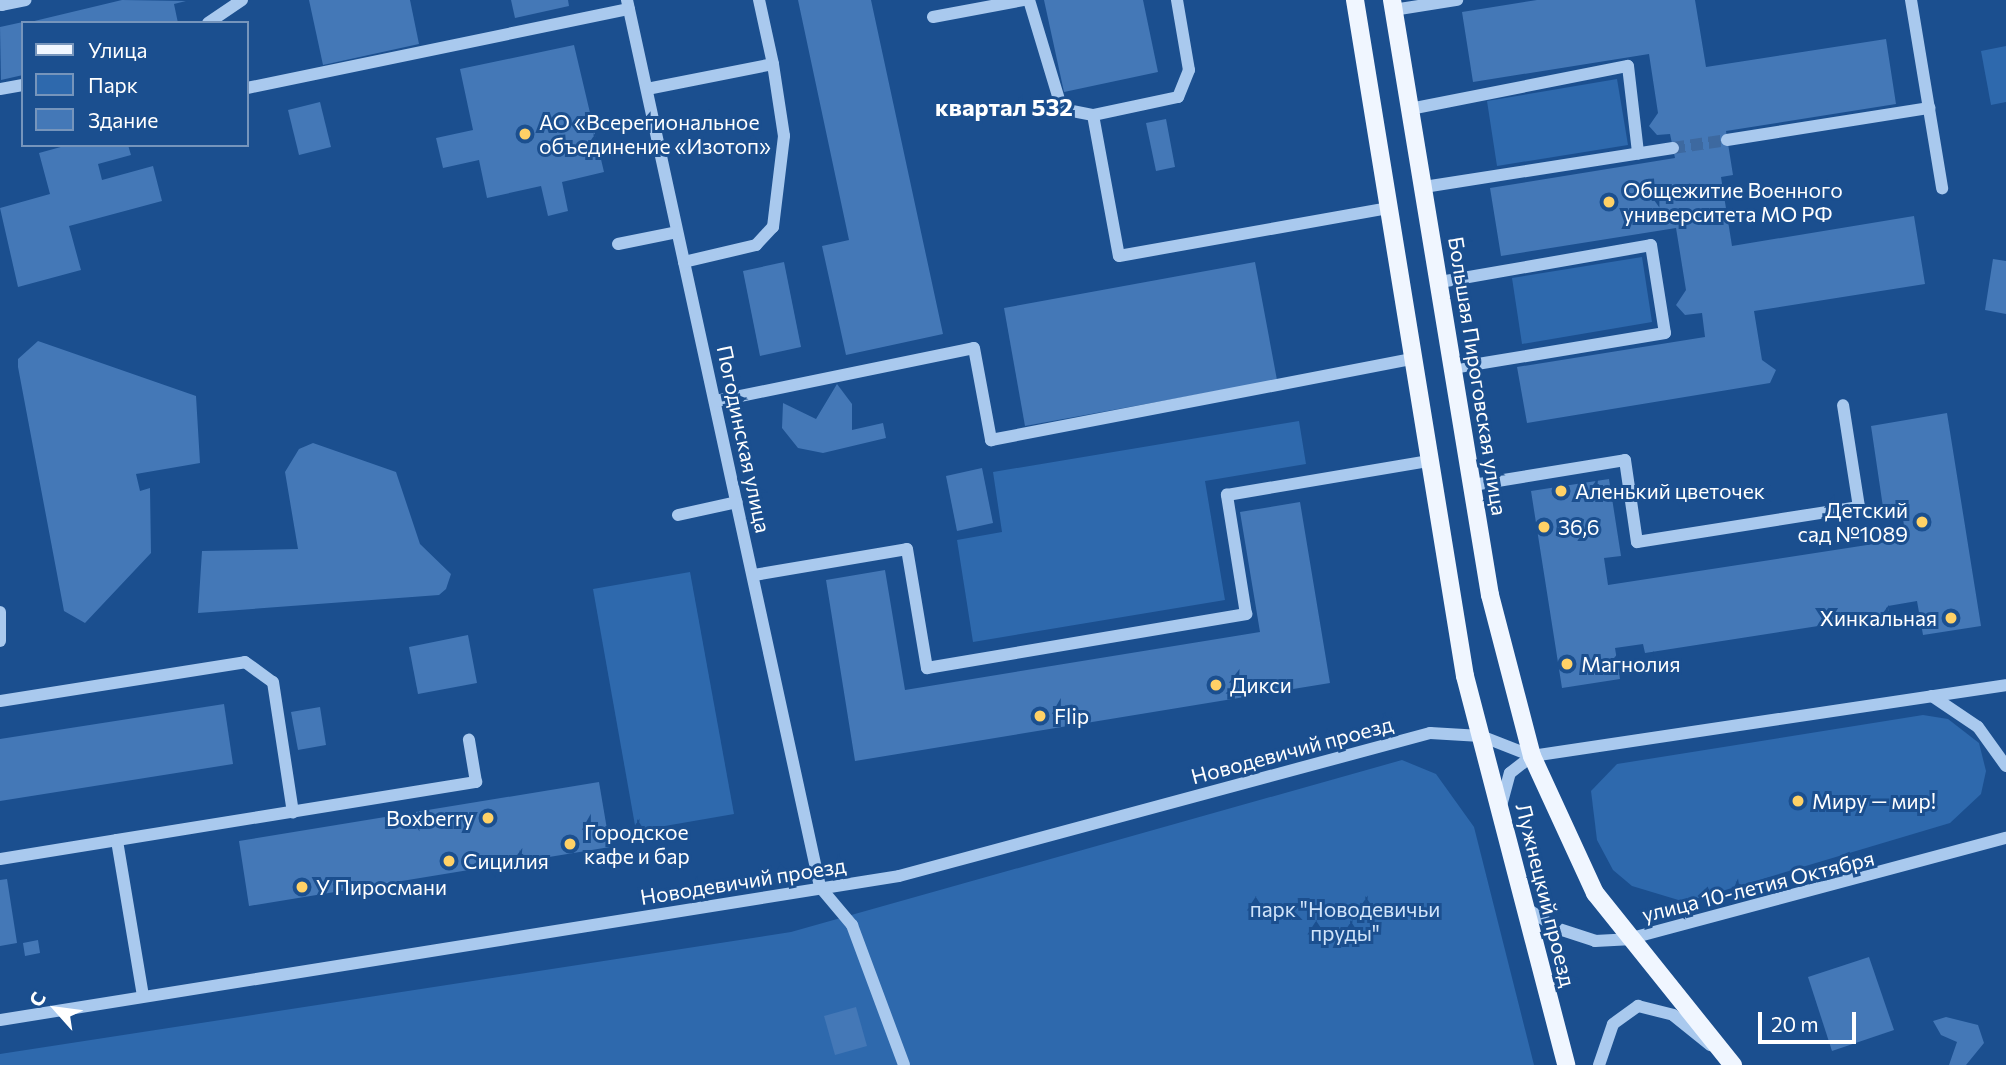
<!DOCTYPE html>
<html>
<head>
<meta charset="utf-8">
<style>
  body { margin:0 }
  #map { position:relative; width:2006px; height:1065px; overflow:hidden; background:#1b4f8f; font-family:Commissioner,sans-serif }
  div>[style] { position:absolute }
  .green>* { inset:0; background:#2e69ad }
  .building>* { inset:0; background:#4478b7 }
  .minor-tunnel>* { height:12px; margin-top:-6px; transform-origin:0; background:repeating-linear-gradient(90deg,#3d69a0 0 12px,transparent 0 18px) }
  .minor>* { height:12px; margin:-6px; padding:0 6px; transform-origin:6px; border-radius:6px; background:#a9c9ee }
  .major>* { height:18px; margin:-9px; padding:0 9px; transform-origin:9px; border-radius:9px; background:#f0f6ff }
  .dots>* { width:19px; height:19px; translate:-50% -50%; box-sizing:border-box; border:4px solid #1b4f8f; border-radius:50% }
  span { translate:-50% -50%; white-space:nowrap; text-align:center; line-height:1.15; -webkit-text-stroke:6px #1b4f8f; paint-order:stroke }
  .poi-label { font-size:21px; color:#fff }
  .left { translate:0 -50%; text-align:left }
  .right { translate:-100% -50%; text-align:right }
  .street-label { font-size:21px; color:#fff }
  .park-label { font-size:21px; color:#cfe3fa }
  .quarter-label { font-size:24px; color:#fff; font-weight:700 }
  .legend { position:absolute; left:21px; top:21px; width:228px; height:126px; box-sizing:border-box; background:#1b4f8f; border:2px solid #7695bc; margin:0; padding:9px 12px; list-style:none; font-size:21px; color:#fff }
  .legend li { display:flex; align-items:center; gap:14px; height:35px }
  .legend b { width:35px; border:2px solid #7695bc }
  .north { position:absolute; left:21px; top:974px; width:70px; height:70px; -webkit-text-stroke:5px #1b4f8f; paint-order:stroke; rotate:298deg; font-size:19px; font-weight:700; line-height:28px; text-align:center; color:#fff }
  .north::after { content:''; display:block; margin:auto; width:24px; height:32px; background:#fff; clip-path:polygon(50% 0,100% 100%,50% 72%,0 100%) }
  .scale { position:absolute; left:1758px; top:1012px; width:98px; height:32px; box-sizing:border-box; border:4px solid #fff; border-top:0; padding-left:9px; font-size:21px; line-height:24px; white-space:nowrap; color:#fff; -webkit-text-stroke:5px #1b4f8f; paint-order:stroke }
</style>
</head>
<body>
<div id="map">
  <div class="green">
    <div style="clip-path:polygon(2006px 46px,2006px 102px,1991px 105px,1981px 51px)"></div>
    <div style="clip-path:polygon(1617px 79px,1628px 145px,1497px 166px,1487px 101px)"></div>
    <div style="clip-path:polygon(1642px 257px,1652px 322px,1522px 344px,1512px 278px)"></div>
    <div style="clip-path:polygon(1299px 421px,1306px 464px,1205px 481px,1225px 600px,973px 642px,957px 540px,1002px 532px,993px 472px)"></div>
    <div style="clip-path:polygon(690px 572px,734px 814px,636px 831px,593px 589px)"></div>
    <div style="clip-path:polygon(1923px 715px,1948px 719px,1979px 743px,1986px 771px,1981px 794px,1950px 823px,1685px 902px,1632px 886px,1613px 870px,1597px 840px,1591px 791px,1617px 764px)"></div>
    <div style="clip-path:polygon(1402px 760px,1436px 774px,1474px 827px,1534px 1065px,0 1065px,0 1054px,791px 932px)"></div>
  </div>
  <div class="building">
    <div style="clip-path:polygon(122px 0,186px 1px,174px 4px,178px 23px,26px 23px)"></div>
    <div style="clip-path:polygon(309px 0,410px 0,419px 44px,323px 65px)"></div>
    <div style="clip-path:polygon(511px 0,568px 0,569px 6px,515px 18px)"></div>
    <div style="clip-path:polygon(798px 0,871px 0,943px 334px,846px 355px,822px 246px,849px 240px)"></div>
    <div style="clip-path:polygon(1044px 0,1143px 0,1158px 72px,1064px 92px)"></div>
    <div style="clip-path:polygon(1537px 0,1695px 0,1706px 67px,1886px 39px,1896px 104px,1726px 131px,1733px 175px,1721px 177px,1732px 246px,1914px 216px,1925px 284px,1754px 311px,1762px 360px,1776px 370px,1770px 383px,1527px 423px,1517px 367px,1705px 337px,1702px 313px,1685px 315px,1676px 305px,1686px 290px,1676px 228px,1501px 256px,1490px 188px,1675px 158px,1670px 134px,1657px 135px,1649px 126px,1658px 113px,1649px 54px,1473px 82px,1462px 12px)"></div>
    <div style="clip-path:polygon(23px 22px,23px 75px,1px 80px,0 27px)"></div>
    <div style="clip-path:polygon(574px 45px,604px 172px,562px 182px,568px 211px,548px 216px,541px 186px,487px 198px,479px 160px,443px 168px,436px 138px,473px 130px,460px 69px)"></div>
    <div style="clip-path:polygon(320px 102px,331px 147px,299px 155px,288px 110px)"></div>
    <div style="clip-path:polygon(1166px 119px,1175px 167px,1156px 171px,1146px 123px)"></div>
    <div style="clip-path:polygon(68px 145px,128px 145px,131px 155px,98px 164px,102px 180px,153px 166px,162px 201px,69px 226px,81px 270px,18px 287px,0 208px,50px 194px,39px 153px)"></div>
    <div style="clip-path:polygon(1993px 259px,2006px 261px,2006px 314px,1985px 310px)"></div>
    <div style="clip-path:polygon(784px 262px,801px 347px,760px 356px,743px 271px)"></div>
    <div style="clip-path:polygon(1255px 262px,1277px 380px,1025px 426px,1004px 308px)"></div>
    <div style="clip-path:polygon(38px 341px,196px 396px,200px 463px,136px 474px,140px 491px,150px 488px,151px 553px,85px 623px,64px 611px,18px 367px,18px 359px)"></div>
    <div style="clip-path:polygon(837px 384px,852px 404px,852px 430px,883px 423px,886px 438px,823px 453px,798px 448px,782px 428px,783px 403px,816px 419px)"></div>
    <div style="clip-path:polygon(1947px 413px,1981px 626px,1923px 635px,1917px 601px,1888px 606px,1889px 615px,1645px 653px,1643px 644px,1615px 648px,1620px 679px,1562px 688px,1531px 491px,1609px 479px,1621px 556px,1604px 558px,1608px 585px,1906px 539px,1902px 512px,1884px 514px,1871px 426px)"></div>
    <div style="clip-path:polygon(313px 443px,396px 472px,420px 544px,451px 574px,446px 589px,439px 595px,198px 613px,202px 551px,298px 549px,285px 472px,299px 449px)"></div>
    <div style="clip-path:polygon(982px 468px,993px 523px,957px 531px,946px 476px)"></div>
    <div style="clip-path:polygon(1300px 502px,1330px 683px,855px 761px,826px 580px,885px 570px,905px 690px,1260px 632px,1240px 512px)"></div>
    <div style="clip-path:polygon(468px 635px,477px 683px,418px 694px,409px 647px)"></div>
    <div style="clip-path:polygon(224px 704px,233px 764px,0 801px,0 739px)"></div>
    <div style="clip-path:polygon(320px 707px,326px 745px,298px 750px,291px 712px)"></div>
    <div style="clip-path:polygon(599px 782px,610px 847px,249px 906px,239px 841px)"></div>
    <div style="clip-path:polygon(7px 879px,17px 943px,0 946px,0 880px)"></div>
    <div style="clip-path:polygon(38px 940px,40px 953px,25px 956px,23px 943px)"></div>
    <div style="clip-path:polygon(1869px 957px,1894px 1030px,1832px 1051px,1808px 977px)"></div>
    <div style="clip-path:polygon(856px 1007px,867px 1046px,835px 1055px,824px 1016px)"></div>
    <div style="clip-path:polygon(1946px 1017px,1978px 1025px,1984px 1043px,1966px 1065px,1949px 1065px,1957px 1042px,1941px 1035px,1933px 1021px)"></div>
  </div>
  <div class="minor-tunnel">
    <div style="left:1673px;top:148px;width:55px;rotate:-8.4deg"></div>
  </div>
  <div class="minor">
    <div style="left:1px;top:0;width:5px;rotate:79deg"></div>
    <div style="left:2px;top:5px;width:24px;rotate:-12deg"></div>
    <div style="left:627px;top:0;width:908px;rotate:77.72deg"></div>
    <div style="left:820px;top:887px;width:50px;rotate:49.9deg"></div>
    <div style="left:852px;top:925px;width:149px;rotate:69.6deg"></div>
    <div style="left:1029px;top:0;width:114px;rotate:73.2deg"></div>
    <div style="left:1062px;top:109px;width:32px;rotate:11deg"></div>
    <div style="left:1177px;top:0;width:71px;rotate:80.3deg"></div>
    <div style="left:1189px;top:70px;width:29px;rotate:112deg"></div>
    <div style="left:1178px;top:97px;width:87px;rotate:168deg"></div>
    <div style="left:1093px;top:115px;width:143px;rotate:79.6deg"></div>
    <div style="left:1119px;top:256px;width:273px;rotate:-10.1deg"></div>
    <div style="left:1911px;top:0;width:191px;rotate:80.6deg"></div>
    <div style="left:1393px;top:10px;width:65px;rotate:-8.9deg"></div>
    <div style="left:933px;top:17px;width:93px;rotate:-10.6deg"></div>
    <div style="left:208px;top:23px;width:41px;rotate:-34.1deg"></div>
    <div style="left:247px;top:88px;width:390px;rotate:-11.7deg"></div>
    <div style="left:0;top:89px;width:23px;rotate:-10deg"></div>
    <div style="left:647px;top:89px;width:128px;rotate:-11.2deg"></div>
    <div style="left:773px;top:64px;width:66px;rotate:-102.3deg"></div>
    <div style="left:1410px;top:109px;width:222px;rotate:-11.2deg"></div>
    <div style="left:1628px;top:66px;width:88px;rotate:83.4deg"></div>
    <div style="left:1727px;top:140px;width:205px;rotate:-9deg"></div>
    <div style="left:1424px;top:187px;width:252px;rotate:-8.9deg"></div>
    <div style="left:618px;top:244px;width:60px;rotate:-11.5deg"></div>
    <div style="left:684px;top:262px;width:74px;rotate:-13.3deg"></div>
    <div style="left:756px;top:245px;width:25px;rotate:-47deg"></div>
    <div style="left:773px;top:227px;width:92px;rotate:-83.1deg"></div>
    <div style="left:784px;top:136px;width:73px;rotate:-98.7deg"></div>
    <div style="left:1440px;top:282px;width:214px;rotate:-9.9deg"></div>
    <div style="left:1651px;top:245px;width:89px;rotate:81deg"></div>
    <div style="left:1665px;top:333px;width:214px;rotate:170.6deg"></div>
    <div style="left:716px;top:401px;width:263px;rotate:-11.6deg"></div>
    <div style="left:974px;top:348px;width:94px;rotate:79.5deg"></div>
    <div style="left:991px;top:440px;width:430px;rotate:-10.9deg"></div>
    <div style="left:1473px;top:485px;width:154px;rotate:-9.3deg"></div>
    <div style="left:1625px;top:460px;width:83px;rotate:81.7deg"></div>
    <div style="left:1637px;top:542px;width:225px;rotate:-9deg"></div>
    <div style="left:1859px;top:507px;width:103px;rotate:-98.9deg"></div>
    <div style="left:678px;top:515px;width:60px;rotate:-12.4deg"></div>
    <div style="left:754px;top:575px;width:155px;rotate:-9.6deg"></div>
    <div style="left:907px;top:549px;width:121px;rotate:80.5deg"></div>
    <div style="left:927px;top:668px;width:324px;rotate:-9.6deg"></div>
    <div style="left:1246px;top:614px;width:121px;rotate:-99.1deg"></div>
    <div style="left:1227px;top:495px;width:205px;rotate:-9.6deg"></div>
    <div style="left:0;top:612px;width:29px;rotate:90deg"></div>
    <div style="left:1932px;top:696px;width:55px;rotate:34deg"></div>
    <div style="left:1978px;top:727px;width:48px;rotate:54.3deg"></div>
    <div style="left:0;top:701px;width:248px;rotate:-9deg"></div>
    <div style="left:245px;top:662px;width:34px;rotate:36deg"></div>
    <div style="left:273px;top:682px;width:132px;rotate:81.3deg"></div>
    <div style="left:1501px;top:806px;width:34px;rotate:-75deg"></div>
    <div style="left:1510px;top:773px;width:28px;rotate:-38deg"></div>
    <div style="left:1532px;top:756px;width:479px;rotate:-8.5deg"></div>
    <div style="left:0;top:859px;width:119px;rotate:-9.2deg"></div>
    <div style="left:1524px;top:907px;width:41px;rotate:32.2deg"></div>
    <div style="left:1559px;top:929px;width:38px;rotate:18deg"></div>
    <div style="left:1595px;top:941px;width:33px;rotate:-3deg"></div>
    <div style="left:1628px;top:939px;width:391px;rotate:-15deg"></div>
    <div style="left:143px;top:996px;width:158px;rotate:-99.5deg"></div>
    <div style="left:117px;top:840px;width:364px;rotate:-9.2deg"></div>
    <div style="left:476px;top:782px;width:43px;rotate:-99.5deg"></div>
    <div style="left:0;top:1020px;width:910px;rotate:-9.1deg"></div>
    <div style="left:899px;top:876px;width:550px;rotate:-15.07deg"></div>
    <div style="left:1430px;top:733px;width:51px;rotate:3.4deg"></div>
    <div style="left:1481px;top:736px;width:55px;rotate:21.4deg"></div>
    <div style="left:1599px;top:1065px;width:43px;rotate:-71.1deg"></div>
    <div style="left:1613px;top:1024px;width:31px;rotate:-36deg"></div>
    <div style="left:1638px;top:1006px;width:36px;rotate:14deg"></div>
    <div style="left:1673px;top:1015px;width:48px;rotate:39deg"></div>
  </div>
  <div class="major">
    <div style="left:1355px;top:0;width:685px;rotate:80.76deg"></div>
    <div style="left:1465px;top:676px;width:402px;rotate:75.4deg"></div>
    <div style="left:1392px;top:0;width:603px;rotate:80.65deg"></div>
    <div style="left:1490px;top:595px;width:166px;rotate:75.4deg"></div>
    <div style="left:1532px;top:756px;width:151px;rotate:65.3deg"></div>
    <div style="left:1595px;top:893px;width:221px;rotate:51.3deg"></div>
  </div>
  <div class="dots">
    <div style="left:525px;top:134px;background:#ffd166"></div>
    <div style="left:1609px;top:202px;background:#ffd166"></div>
    <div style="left:1561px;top:491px;background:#ffd166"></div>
    <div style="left:1922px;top:522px;background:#ffd166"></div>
    <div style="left:1544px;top:527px;background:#ffd166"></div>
    <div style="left:1951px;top:618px;background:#ffd166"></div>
    <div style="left:1567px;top:664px;background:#ffd166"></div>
    <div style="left:1216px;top:685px;background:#ffd166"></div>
    <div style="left:1040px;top:716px;background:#ffd166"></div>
    <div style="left:1798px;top:801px;background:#ffd166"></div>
    <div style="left:488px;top:818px;background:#ffd166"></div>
    <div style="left:570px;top:844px;background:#ffd166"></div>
    <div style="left:449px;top:861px;background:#ffd166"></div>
    <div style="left:302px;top:887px;background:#ffd166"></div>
  </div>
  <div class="poi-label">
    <span class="left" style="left:539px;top:134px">АО «Всерегиональное<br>объединение «Изотоп»</span>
    <span class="left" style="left:1623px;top:202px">Общежитие Военного<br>университета МО РФ</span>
    <span class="left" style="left:1575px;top:491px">Аленький цветочек</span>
    <span class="right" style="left:1908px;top:522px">Детский<br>сад №1089</span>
    <span class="left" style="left:1558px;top:527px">36,6</span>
    <span class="right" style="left:1937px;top:618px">Хинкальная</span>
    <span class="left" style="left:1581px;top:664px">Магнолия</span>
    <span class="left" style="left:1230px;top:685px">Дикси</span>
    <span class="left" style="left:1054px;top:716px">Flip</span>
    <span class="left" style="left:1812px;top:801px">Миру — мир!</span>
    <span class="right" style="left:474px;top:818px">Boxberry</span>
    <span class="left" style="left:584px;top:844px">Городское<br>кафе и бар</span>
    <span class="left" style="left:463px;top:861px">Сицилия</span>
    <span class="left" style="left:316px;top:887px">У Пиросмани</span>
  </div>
  <div class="street-label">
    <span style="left:1478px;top:376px;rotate:81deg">Большая Пироговская улица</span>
    <span style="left:744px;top:439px;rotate:78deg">Погодинская улица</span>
    <span style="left:1292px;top:750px;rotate:-15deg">Новодевичий проезд</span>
    <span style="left:743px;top:881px;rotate:-9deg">Новодевичий проезд</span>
    <span style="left:1758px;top:886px;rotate:-14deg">улица 10-летия Октября</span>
    <span style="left:1546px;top:895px;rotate:76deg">Лужнецкий проезд</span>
  </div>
  <div class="park-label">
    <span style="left:1345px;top:921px">парк "Новодевичьи<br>пруды"</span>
  </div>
  <div class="quarter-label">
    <span style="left:1004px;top:107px">квартал 532</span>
  </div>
  <ul class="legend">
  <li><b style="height:9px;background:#f0f6ff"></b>Улица</li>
  <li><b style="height:19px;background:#2e69ad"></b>Парк</li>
  <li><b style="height:19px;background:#4478b7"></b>Здание</li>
  </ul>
  <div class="north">С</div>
  <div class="scale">20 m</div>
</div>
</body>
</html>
